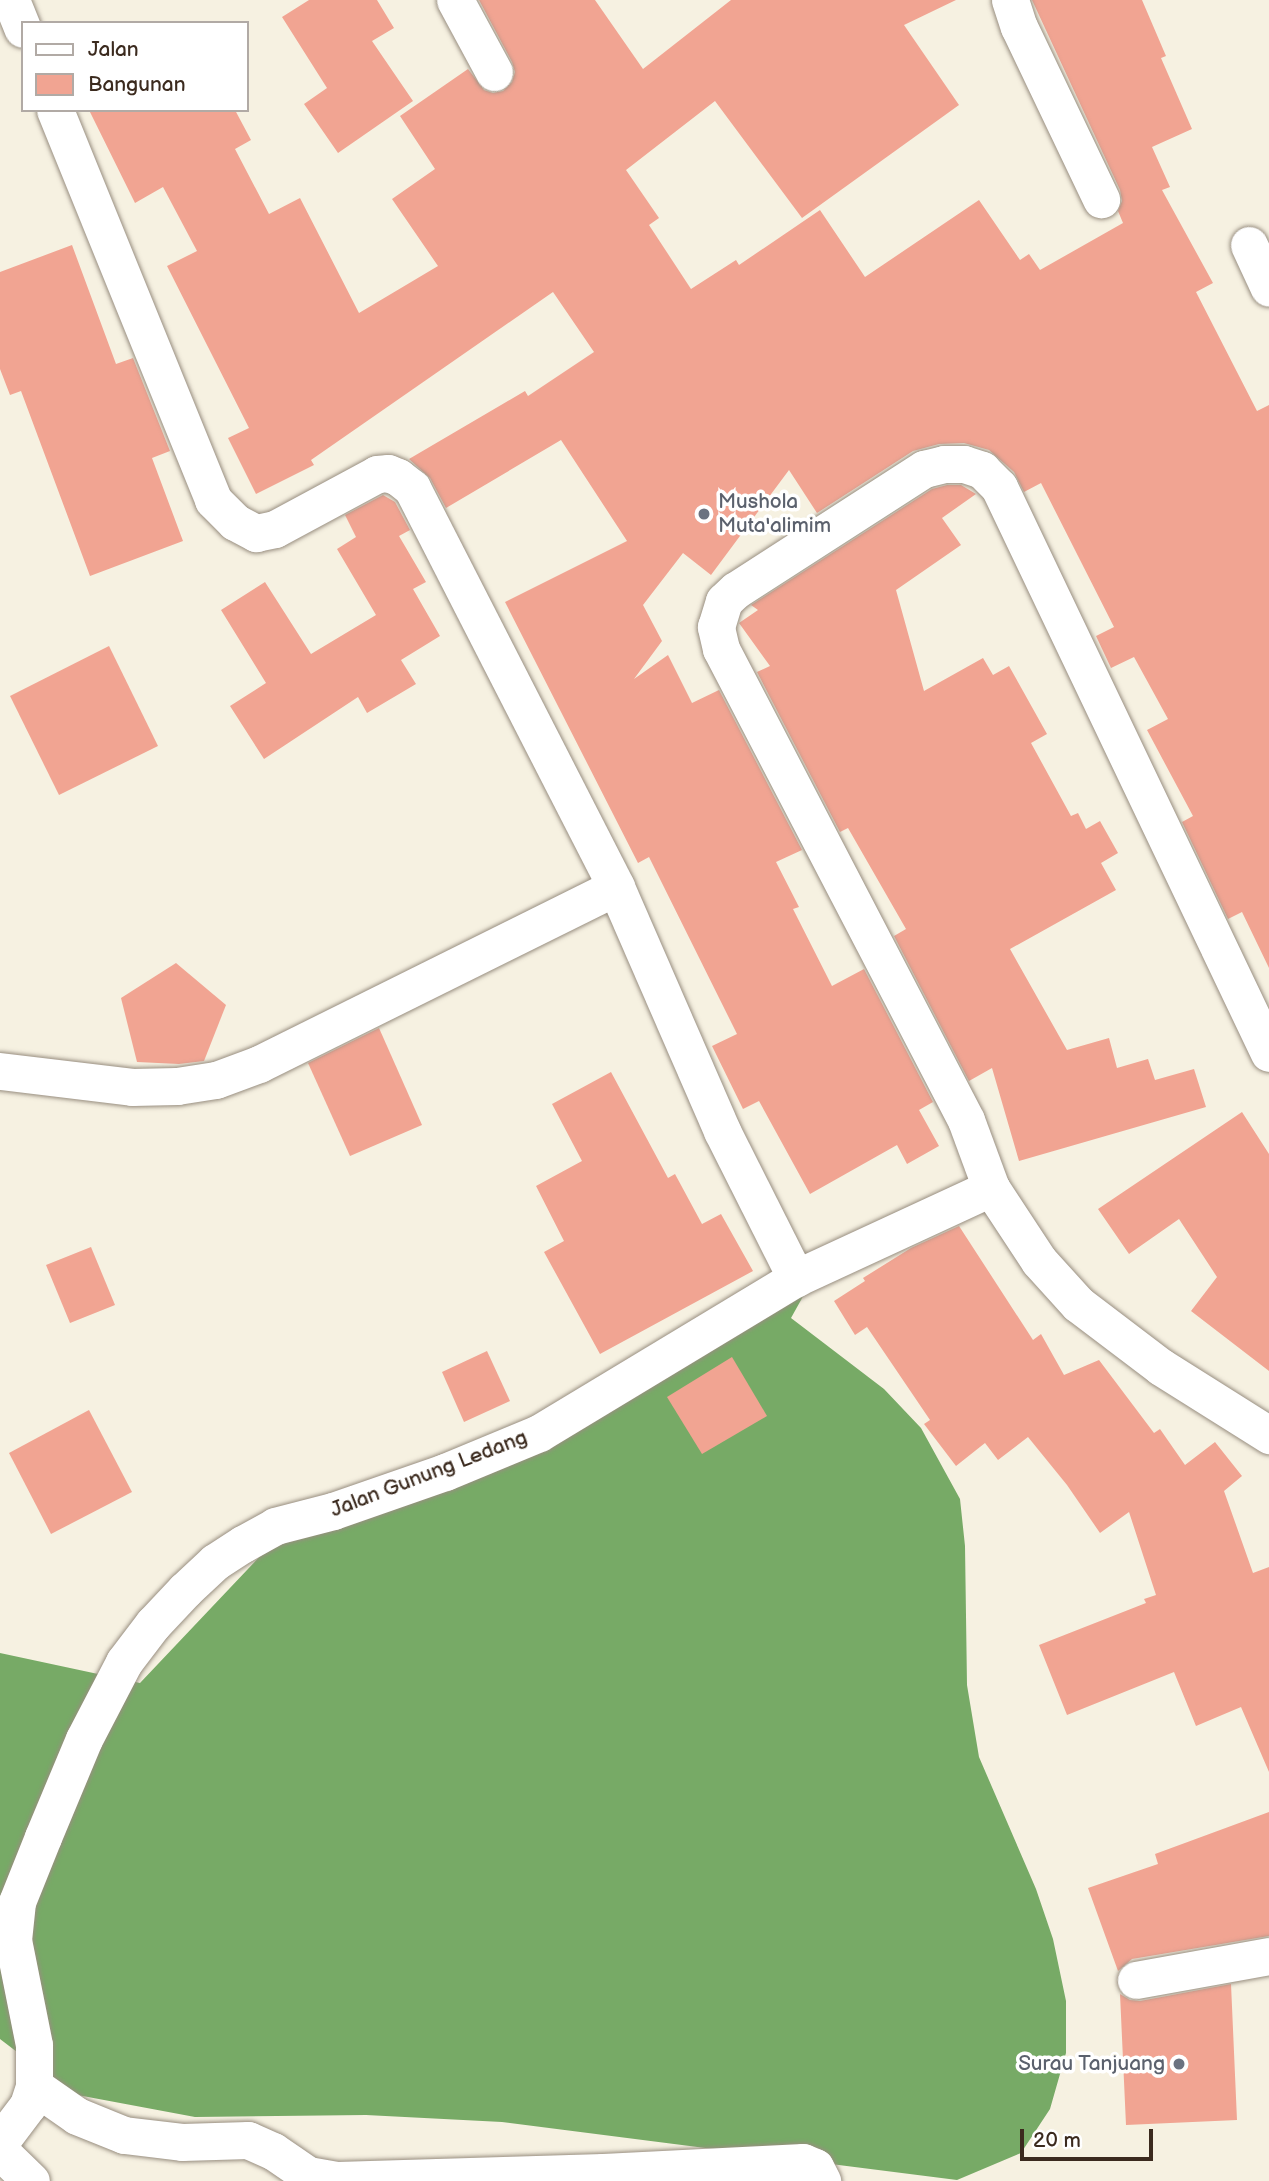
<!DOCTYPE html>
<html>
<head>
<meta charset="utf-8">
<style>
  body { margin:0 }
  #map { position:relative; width:1269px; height:2181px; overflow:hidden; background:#f6f1e1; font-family:"Balsamiq Sans",sans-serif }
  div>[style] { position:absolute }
  .forest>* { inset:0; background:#7a6 }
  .building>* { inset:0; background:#f1a492 }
  .roads { filter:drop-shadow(0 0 2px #988e80) drop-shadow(0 0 2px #988e80) }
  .street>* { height:37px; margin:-18.5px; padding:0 18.5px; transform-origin:18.5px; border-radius:18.5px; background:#fff }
  .dots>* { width:19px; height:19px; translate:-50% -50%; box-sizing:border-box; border:4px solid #fff; border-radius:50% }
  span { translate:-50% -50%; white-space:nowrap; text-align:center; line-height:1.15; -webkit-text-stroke:7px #fff; paint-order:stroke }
  .worship-label { font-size:21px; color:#5b616d }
  .left { translate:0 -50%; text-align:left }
  .right { translate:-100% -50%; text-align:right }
  .street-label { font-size:21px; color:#3b2a1e }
  .legend { position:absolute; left:21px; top:21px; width:228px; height:91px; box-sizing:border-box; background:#fff; border:2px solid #b1aaa5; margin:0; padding:9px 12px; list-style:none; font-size:21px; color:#3b2a1e }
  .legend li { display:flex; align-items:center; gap:14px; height:35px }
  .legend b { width:35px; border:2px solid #b1aaa5 }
  .scale { position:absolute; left:1020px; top:2129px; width:133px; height:32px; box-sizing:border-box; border:4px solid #3b2a1e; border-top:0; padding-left:9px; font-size:21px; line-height:24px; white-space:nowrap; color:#3b2a1e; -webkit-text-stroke:5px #fff; paint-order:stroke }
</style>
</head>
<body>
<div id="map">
  <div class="forest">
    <div style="clip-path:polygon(811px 1282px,791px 1318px,884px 1389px,921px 1428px,960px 1499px,965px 1546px,967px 1685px,979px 1757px,1036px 1889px,1053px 1939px,1066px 2001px,1066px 2053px,1050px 2109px,1021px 2153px,957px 2180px,502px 2122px,366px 2115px,195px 2117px,72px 2094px,0 2039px,0 1653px,140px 1683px,265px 1551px,494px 1463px)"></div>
  </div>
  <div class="building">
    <div style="clip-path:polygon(309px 0,377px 0,394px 28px,372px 41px,413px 101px,338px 153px,304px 104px,327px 88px,282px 17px)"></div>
    <div style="clip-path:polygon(479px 0,595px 0,643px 69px,731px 0,956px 0,904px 25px,959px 105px,802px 218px,715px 101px,626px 170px,659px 218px,649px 225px,691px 289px,736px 260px,739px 265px,820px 210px,865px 277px,979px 200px,1020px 260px,1029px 254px,1040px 270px,1123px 223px,1118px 211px,1122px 201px,1120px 190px,1032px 0,1142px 0,1166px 56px,1161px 58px,1192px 129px,1152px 147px,1170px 187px,1162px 190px,1213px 283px,1196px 292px,1257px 411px,1269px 405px,1269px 968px,1242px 912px,1228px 919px,1182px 822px,1193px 816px,1147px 730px,1168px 719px,1134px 657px,1111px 668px,1096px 636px,1114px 627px,1041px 483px,1024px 492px,1014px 472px,989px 450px,964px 443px,939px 444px,913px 451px,817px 513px,789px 470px,711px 575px,683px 553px,643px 605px,662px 641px,634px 679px,668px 655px,692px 703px,719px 690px,802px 850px,776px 862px,799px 907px,793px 909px,832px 986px,864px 969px,933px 1102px,919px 1110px,939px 1146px,907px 1164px,897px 1145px,810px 1194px,759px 1101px,743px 1109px,712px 1046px,737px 1034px,649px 857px,638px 863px,505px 602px,627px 541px,561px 440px,446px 508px,430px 478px,409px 459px,525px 391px,528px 396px,594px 352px,553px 292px,311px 460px,314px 465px,256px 494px,228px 438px,249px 428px,167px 266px,197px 251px,163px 187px,135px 203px,89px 110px,235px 110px,251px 140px,235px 149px,269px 214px,300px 198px,359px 313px,438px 266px,392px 199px,435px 169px,400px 116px,468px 69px,484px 90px,493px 93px,503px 91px,512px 82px,515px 72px,512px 62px)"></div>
    <div style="clip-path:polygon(72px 245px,116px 364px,133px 358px,170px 451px,152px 458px,183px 541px,90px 576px,21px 391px,10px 395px,0 369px,0 272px)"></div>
    <div style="clip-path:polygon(947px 485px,961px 485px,976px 494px,942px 518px,961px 545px,896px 590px,924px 691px,983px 658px,993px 675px,1009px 666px,1047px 734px,1031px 743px,1071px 816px,1078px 813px,1086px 829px,1100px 821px,1118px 853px,1101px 863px,1116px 890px,1010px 949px,1067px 1050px,1109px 1038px,1117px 1068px,1148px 1059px,1155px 1080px,1194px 1069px,1206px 1107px,1019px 1161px,992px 1068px,969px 1081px,894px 936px,906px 929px,848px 828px,840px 832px,757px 672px,770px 666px,739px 623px,758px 610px,751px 605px,932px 489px)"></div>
    <div style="clip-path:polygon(383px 495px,395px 502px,410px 530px,399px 536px,426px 582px,413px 589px,440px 636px,401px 660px,416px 684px,367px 713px,358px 697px,264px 759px,230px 706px,266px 683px,221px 610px,265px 582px,311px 654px,376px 615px,337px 549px,356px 537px,345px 515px)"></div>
    <div style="clip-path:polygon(109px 646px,158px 746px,59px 795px,10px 696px)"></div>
    <div style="clip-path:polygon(176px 963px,226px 1005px,204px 1061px,179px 1064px,137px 1062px,121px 998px)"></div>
    <div style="clip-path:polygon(379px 1028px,422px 1125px,350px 1156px,308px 1063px)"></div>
    <div style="clip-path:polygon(611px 1072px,668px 1178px,675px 1174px,702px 1224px,721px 1214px,753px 1271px,600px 1354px,544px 1252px,564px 1241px,536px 1186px,582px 1161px,552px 1104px)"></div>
    <div style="clip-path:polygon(1242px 1112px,1269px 1154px,1269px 1371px,1191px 1311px,1217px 1277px,1179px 1219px,1129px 1254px,1098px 1209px)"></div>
    <div style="clip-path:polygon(959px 1226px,1033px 1340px,1041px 1334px,1064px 1375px,1099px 1360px,1154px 1433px,1160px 1429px,1185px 1465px,1215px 1442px,1242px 1476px,1224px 1491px,1253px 1573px,1269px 1567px,1269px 1772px,1241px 1707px,1196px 1726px,1174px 1672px,1067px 1715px,1039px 1645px,1146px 1603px,1144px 1599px,1156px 1595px,1129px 1512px,1100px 1533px,1067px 1485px,1028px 1437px,998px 1460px,985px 1443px,956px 1466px,924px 1424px,930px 1420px,867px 1327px,855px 1335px,834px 1301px,865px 1281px,863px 1278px,911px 1248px)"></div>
    <div style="clip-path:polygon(91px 1247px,115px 1305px,70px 1323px,46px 1265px)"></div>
    <div style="clip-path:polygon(487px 1351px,510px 1401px,464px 1422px,442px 1372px)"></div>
    <div style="clip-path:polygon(732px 1357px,767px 1416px,702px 1454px,667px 1397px)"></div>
    <div style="clip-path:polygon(89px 1410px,132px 1492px,51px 1534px,9px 1453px)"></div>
    <div style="clip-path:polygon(1269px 1812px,1269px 1936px,1132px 1959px,1118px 1971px,1088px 1888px,1158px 1864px,1155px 1854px)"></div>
    <div style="clip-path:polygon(1231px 1984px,1237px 2120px,1126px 2125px,1120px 1994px,1130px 2000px,1140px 2001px)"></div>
  </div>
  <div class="roads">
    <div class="street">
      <div style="left:11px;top:0;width:31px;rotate:68deg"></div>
      <div style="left:455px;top:0;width:82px;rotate:61.6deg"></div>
      <div style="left:1010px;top:0;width:28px;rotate:72deg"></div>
      <div style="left:1019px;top:27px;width:191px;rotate:64.5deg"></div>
      <div style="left:55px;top:110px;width:421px;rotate:67.9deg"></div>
      <div style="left:213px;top:500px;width:31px;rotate:45deg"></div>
      <div style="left:235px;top:522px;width:24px;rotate:28deg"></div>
      <div style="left:256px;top:533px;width:19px;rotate:-12deg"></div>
      <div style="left:275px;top:529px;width:116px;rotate:-28.3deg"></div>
      <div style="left:377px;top:474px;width:11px;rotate:-5deg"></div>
      <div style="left:388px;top:473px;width:11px;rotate:22deg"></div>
      <div style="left:398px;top:477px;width:18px;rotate:38deg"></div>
      <div style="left:412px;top:488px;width:448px;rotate:62.9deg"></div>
      <div style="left:616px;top:887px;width:266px;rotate:66.5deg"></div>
      <div style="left:722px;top:1131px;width:165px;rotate:63.3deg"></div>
      <div style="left:1249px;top:245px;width:47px;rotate:65.1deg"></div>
      <div style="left:0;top:1071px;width:133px;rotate:6.9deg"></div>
      <div style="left:132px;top:1087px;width:45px;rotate:-1.3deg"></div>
      <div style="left:177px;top:1086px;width:39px;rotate:-9deg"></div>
      <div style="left:216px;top:1080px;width:46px;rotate:-20.4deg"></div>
      <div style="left:259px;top:1064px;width:398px;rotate:-26.4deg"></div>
      <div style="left:991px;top:1188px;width:72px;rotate:-110.2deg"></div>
      <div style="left:966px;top:1120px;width:531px;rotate:-117.48deg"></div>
      <div style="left:721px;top:649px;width:23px;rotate:-103deg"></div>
      <div style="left:716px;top:627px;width:27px;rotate:-73deg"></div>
      <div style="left:724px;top:601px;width:16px;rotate:-43deg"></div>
      <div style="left:736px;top:590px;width:224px;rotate:-32.8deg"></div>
      <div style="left:924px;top:469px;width:21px;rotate:-14deg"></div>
      <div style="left:944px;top:464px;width:20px"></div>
      <div style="left:964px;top:464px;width:19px;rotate:18deg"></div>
      <div style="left:982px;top:470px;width:24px;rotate:45deg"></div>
      <div style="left:999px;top:487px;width:627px;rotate:64.5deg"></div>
      <div style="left:1136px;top:1980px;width:135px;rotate:-10.2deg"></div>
      <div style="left:34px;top:2086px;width:52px;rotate:34.9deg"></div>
      <div style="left:77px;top:2116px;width:51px;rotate:22deg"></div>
      <div style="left:124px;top:2135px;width:58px;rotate:6.9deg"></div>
      <div style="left:182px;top:2142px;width:66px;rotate:-1.7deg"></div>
      <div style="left:248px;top:2140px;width:27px;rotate:24deg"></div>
      <div style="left:273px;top:2151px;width:42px;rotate:34.4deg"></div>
      <div style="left:308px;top:2175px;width:29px;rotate:10deg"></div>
      <div style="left:337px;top:2180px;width:266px;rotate:-1.7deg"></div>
      <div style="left:603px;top:2172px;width:200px;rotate:-2.9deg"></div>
      <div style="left:803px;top:2162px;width:13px;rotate:23deg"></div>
      <div style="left:815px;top:2167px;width:16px;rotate:63deg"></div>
      <div style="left:0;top:2142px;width:46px;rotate:-52.9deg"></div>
      <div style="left:28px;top:2105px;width:20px;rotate:-72deg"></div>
      <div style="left:34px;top:2086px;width:41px;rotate:-90deg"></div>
      <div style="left:34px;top:2045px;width:107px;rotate:-101.3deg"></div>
      <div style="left:13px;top:1940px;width:38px;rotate:-84deg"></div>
      <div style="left:17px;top:1902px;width:70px;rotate:-68.2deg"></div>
      <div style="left:43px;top:1837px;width:106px;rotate:-67.3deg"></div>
      <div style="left:84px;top:1739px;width:87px;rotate:-62.5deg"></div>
      <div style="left:124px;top:1662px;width:48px;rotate:-52.7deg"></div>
      <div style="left:153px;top:1624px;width:47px;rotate:-46.7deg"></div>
      <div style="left:185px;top:1590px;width:41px;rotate:-43deg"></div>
      <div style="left:215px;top:1562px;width:33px;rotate:-33deg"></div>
      <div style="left:243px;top:1544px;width:37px;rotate:-29deg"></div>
      <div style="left:275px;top:1526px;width:60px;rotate:-14.5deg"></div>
      <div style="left:333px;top:1511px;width:119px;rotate:-19.2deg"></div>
      <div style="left:445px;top:1472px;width:102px;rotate:-22.5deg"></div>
      <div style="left:539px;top:1433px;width:300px;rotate:-31.1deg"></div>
      <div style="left:796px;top:1278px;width:215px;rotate:-24.8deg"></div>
      <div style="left:991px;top:1188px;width:87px;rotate:56.7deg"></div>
      <div style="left:1039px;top:1261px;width:58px;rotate:47.8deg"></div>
      <div style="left:1078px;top:1304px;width:104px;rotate:37.2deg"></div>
      <div style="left:1161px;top:1367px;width:128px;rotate:32.2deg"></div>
      <div style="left:0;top:2151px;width:43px;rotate:44.1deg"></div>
    </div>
  </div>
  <div class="dots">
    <div style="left:704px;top:514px;background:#6b7280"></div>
    <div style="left:1179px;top:2064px;background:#6b7280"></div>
  </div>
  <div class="worship-label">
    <span class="left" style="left:718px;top:514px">Mushola<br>Muta'alimim</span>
    <span class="right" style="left:1165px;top:2064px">Surau Tanjuang</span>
  </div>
  <div class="street-label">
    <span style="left:429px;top:1474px;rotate:-21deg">Jalan Gunung Ledang</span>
  </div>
  <ul class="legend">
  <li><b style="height:9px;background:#fff"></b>Jalan</li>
  <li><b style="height:19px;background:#f1a492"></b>Bangunan</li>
  </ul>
  <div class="scale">20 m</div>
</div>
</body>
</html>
